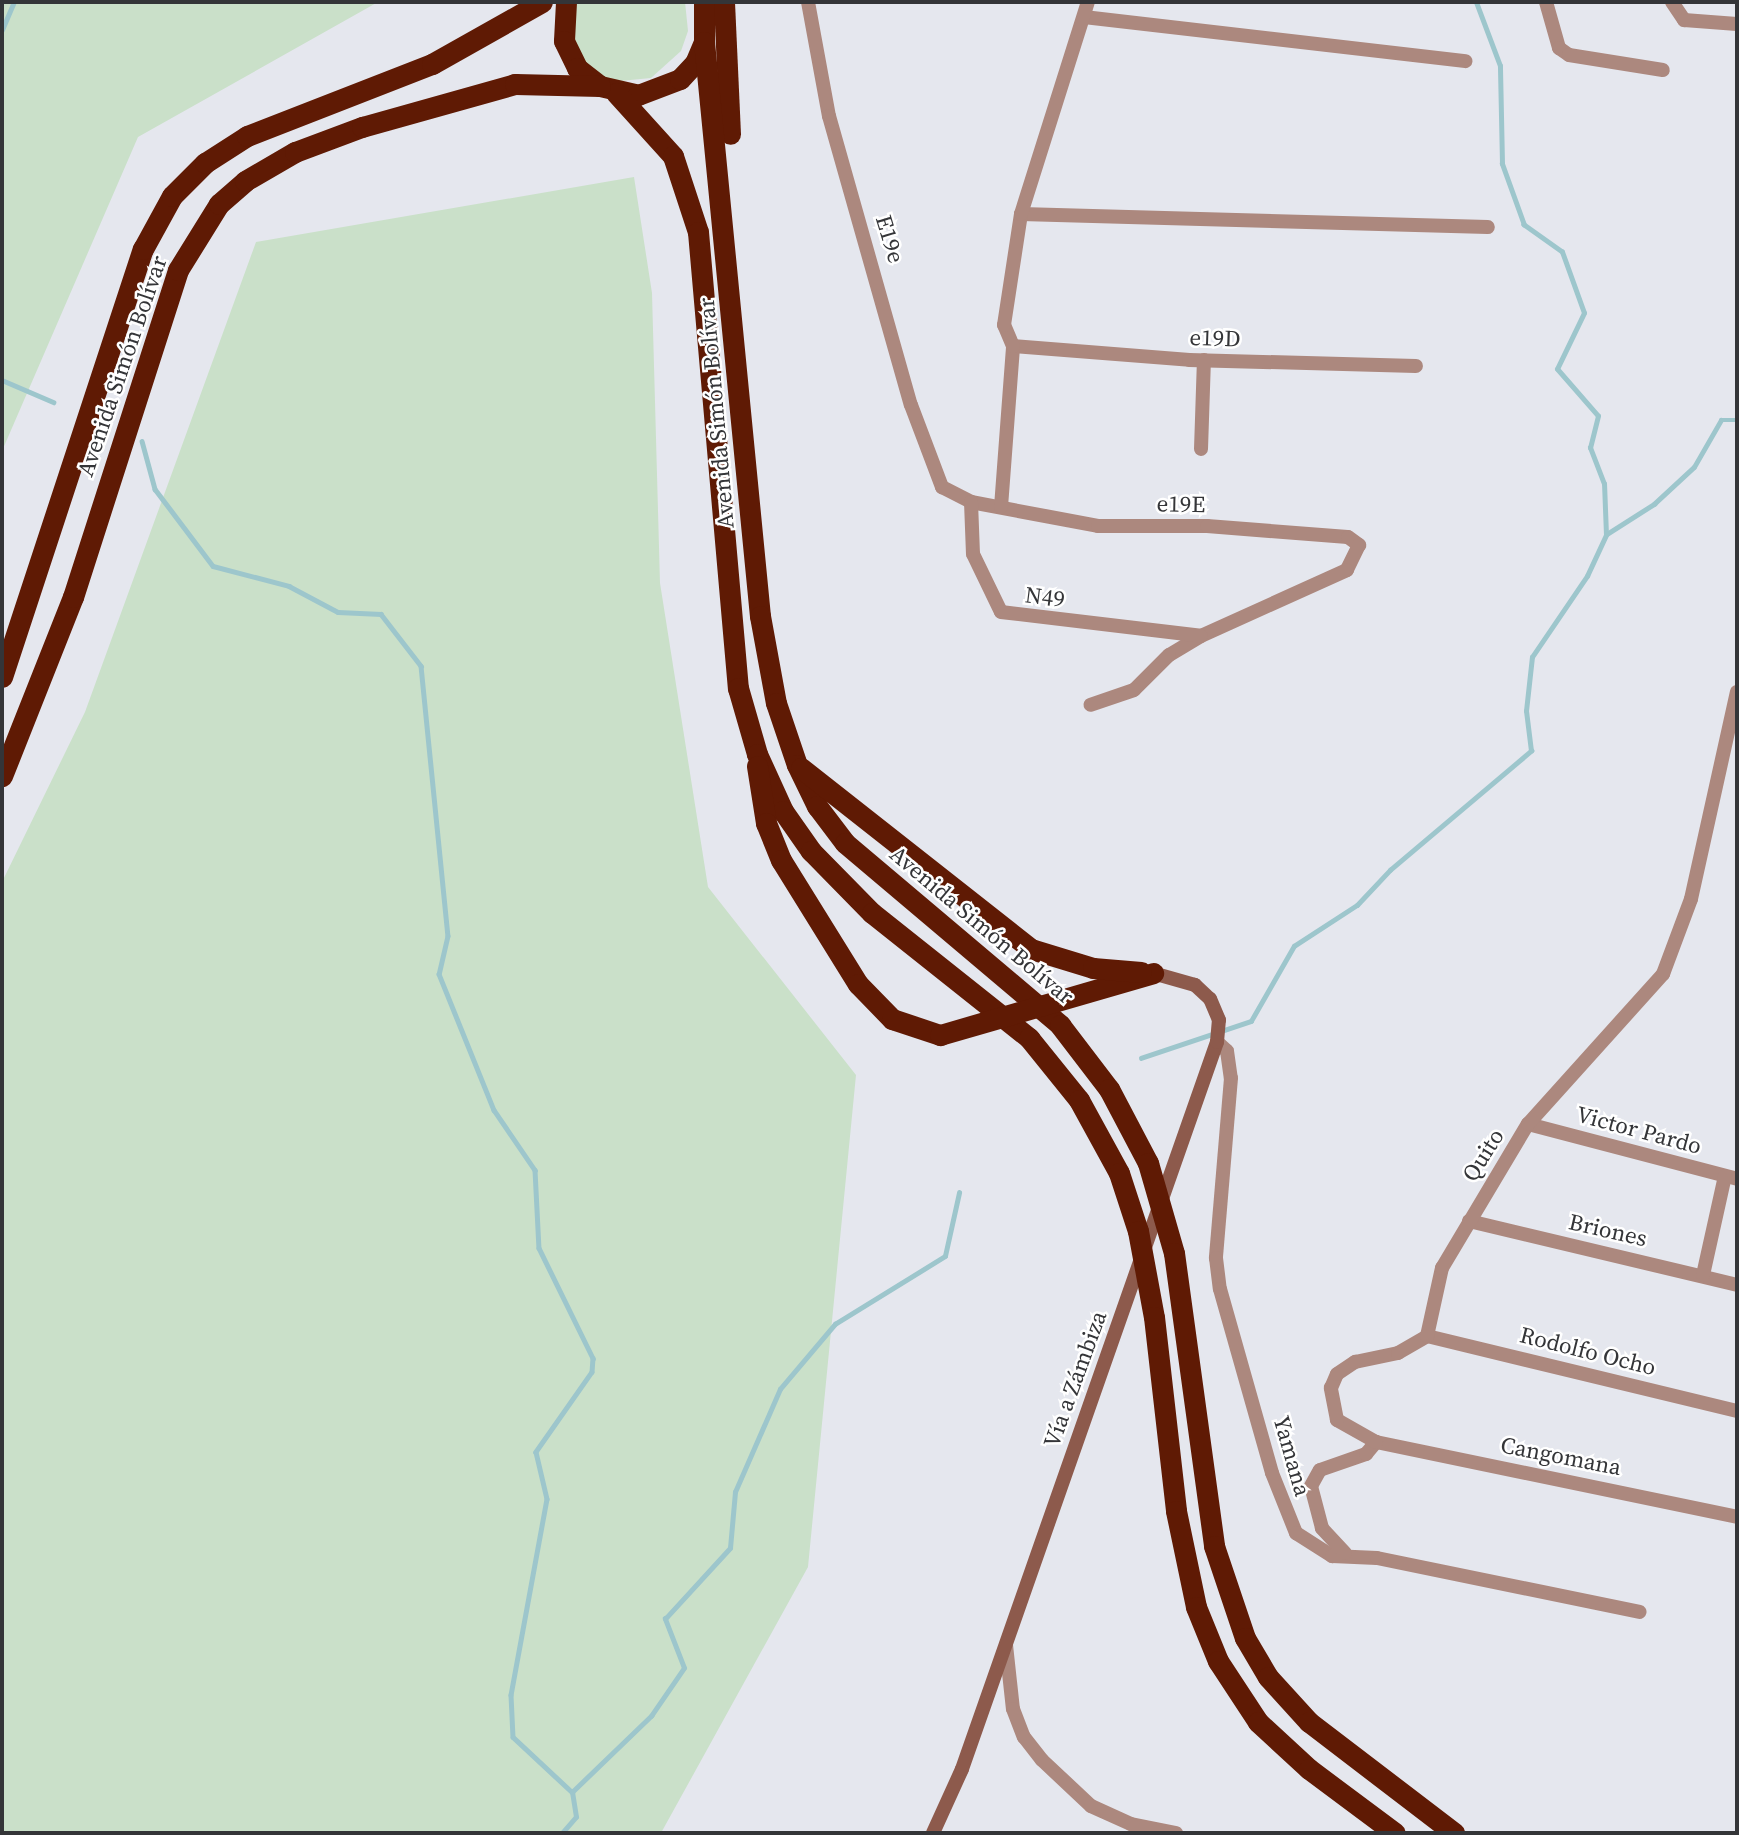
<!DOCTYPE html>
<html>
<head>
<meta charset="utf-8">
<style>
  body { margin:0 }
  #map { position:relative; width:1739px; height:1835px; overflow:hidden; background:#e5e7ee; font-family:"Source Serif 4",serif }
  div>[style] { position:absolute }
  .green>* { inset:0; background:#cae0c9 }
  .stream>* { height:4.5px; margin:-2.25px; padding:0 2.25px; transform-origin:2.25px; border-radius:2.25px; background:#9dc6cc }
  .street>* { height:14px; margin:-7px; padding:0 7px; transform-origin:7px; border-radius:7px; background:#ac887e }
  .secondary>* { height:14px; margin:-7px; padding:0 7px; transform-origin:7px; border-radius:7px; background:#8d5a4c }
  .highway>* { height:21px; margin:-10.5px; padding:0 10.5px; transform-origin:10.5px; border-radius:10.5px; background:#5f1a04 }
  span { translate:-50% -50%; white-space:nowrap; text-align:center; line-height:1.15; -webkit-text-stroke:5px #fff; paint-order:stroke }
  .street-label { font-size:23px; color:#343538 }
  .frame { position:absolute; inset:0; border:4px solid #343538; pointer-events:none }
</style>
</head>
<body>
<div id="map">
  <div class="green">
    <div style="clip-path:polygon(2px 2px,378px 2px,138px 137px,2px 451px)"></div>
    <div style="clip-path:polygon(567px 2px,685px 2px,688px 31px,681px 51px,651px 78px,610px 82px,576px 59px)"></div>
    <div style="clip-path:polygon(634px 177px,652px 293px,660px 583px,708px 887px,856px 1075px,808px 1567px,661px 1833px,2px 1833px,2px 882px,85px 712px,256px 242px)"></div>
  </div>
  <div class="stream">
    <div style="left:2px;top:30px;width:30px;rotate:-67deg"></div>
    <div style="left:2px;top:380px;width:56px;rotate:23.3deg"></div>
    <div style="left:142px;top:441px;width:50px;rotate:74.8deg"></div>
    <div style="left:155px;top:489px;width:96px;rotate:53deg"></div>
    <div style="left:213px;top:566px;width:79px;rotate:14.7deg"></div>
    <div style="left:289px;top:586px;width:55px;rotate:28deg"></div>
    <div style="left:338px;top:612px;width:43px;rotate:2.7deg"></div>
    <div style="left:381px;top:614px;width:66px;rotate:52.4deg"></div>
    <div style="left:421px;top:666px;width:271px;rotate:84.3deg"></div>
    <div style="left:448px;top:936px;width:39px;rotate:103deg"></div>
    <div style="left:439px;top:974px;width:147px;rotate:68deg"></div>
    <div style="left:494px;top:1110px;width:73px;rotate:55.7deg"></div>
    <div style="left:535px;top:1170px;width:78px;rotate:87.1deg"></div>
    <div style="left:539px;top:1248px;width:123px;rotate:63.9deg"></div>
    <div style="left:593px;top:1358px;width:14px;rotate:94deg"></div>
    <div style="left:592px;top:1372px;width:98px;rotate:125deg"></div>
    <div style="left:536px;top:1452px;width:48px;rotate:76.8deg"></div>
    <div style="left:547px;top:1499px;width:199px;rotate:100.4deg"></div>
    <div style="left:511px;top:1695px;width:42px;rotate:87.3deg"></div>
    <div style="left:513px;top:1737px;width:81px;rotate:43deg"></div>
    <div style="left:1607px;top:534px;width:56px;rotate:-32.6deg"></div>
    <div style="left:1654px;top:504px;width:54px;rotate:-42.8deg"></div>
    <div style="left:1694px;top:467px;width:54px;rotate:-60.1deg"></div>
    <div style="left:1721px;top:420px;width:16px"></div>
    <div style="left:1141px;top:1058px;width:116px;rotate:-18.6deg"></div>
    <div style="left:1251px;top:1021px;width:86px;rotate:-60.2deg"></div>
    <div style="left:1294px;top:946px;width:75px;rotate:-33.1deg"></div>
    <div style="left:1357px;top:905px;width:48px;rotate:-46.7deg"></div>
    <div style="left:1390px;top:870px;width:185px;rotate:-40.2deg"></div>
    <div style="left:1531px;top:751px;width:40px;rotate:-97.1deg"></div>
    <div style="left:1526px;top:711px;width:54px;rotate:-83.7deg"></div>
    <div style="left:1532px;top:657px;width:98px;rotate:-55.8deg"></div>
    <div style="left:1587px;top:576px;width:45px;rotate:-65.1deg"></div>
    <div style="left:1606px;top:535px;width:51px;rotate:-92.2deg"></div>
    <div style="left:1604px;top:484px;width:39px;rotate:-111deg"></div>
    <div style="left:1590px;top:448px;width:33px;rotate:-76deg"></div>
    <div style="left:1598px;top:416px;width:62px;rotate:-131.1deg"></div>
    <div style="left:1557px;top:369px;width:62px;rotate:-64.3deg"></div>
    <div style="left:1584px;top:313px;width:65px;rotate:-109.8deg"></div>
    <div style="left:1562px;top:252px;width:47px;rotate:-144.6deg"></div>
    <div style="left:1524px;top:225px;width:65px;rotate:-109.8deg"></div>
    <div style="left:1502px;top:164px;width:98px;rotate:-91.2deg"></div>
    <div style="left:1500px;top:66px;width:68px;rotate:-110.6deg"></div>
    <div style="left:562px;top:1833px;width:21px;rotate:-49deg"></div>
    <div style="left:576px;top:1817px;width:25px;rotate:-99deg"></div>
    <div style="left:572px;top:1792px;width:110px;rotate:-43.9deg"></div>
    <div style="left:651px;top:1716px;width:58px;rotate:-55.5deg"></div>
    <div style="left:684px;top:1668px;width:53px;rotate:-111.2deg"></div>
    <div style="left:665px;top:1619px;width:96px;rotate:-47.5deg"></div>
    <div style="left:730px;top:1548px;width:56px;rotate:-84.9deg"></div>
    <div style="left:735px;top:1492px;width:112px;rotate:-66.4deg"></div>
    <div style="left:780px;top:1389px;width:85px;rotate:-49.8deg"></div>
    <div style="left:835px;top:1324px;width:129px;rotate:-31.7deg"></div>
    <div style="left:945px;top:1256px;width:65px;rotate:-77.5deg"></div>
  </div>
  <div class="street">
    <div style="left:808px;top:2px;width:116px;rotate:79.6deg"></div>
    <div style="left:829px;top:116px;width:300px;rotate:74.2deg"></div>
    <div style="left:911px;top:405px;width:88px;rotate:69.3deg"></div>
    <div style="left:942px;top:487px;width:33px;rotate:27deg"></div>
    <div style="left:971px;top:502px;width:129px;rotate:10.7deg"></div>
    <div style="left:1098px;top:526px;width:109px"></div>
    <div style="left:1207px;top:526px;width:141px;rotate:4.5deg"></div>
    <div style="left:1348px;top:537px;width:14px;rotate:36deg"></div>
    <div style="left:1359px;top:545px;width:28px;rotate:116deg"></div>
    <div style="left:1347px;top:570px;width:160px;rotate:155.7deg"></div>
    <div style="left:1201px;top:636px;width:37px;rotate:149deg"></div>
    <div style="left:1169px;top:655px;width:49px;rotate:135deg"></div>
    <div style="left:1134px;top:690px;width:46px;rotate:161.2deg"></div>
    <div style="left:1546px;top:2px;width:48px;rotate:74.2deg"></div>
    <div style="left:1559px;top:48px;width:12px;rotate:35deg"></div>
    <div style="left:1569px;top:55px;width:95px;rotate:9.1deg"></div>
    <div style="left:1672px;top:2px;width:22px;rotate:56deg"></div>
    <div style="left:1684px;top:20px;width:53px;rotate:4.3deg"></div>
    <div style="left:1084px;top:17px;width:384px;rotate:6.6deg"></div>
    <div style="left:1021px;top:214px;width:467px;rotate:1.6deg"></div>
    <div style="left:1013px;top:346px;width:177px;rotate:4.5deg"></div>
    <div style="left:1189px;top:360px;width:227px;rotate:1.5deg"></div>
    <div style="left:1201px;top:449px;width:89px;rotate:-88.1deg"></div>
    <div style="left:971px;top:502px;width:52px;rotate:87.8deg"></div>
    <div style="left:973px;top:554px;width:64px;rotate:64.2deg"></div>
    <div style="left:1001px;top:612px;width:201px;rotate:6.8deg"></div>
    <div style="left:1001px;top:507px;width:161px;rotate:-85.7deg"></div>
    <div style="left:1013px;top:346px;width:23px;rotate:-113deg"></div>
    <div style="left:1004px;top:325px;width:112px;rotate:-81.3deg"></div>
    <div style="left:1021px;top:214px;width:222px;rotate:-72.5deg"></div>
    <div style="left:1217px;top:1042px;width:13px;rotate:42deg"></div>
    <div style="left:1227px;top:1051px;width:27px;rotate:82deg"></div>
    <div style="left:1231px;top:1078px;width:181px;rotate:94.8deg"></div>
    <div style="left:1216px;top:1258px;width:31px;rotate:83deg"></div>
    <div style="left:1220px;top:1289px;width:191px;rotate:74.2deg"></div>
    <div style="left:1272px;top:1473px;width:65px;rotate:68.2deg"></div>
    <div style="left:1296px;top:1533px;width:43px;rotate:32.6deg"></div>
    <div style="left:1332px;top:1556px;width:45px;rotate:2.5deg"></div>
    <div style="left:1377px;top:1558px;width:268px;rotate:11.6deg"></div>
    <div style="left:1528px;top:1124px;width:216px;rotate:14.7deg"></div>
    <div style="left:1469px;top:1221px;width:276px;rotate:13.4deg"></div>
    <div style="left:1703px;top:1275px;width:101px;rotate:-77.5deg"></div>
    <div style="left:1427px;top:1336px;width:319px;rotate:13.6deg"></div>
    <div style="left:1376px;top:1442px;width:369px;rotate:11.7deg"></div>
    <div style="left:1345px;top:1553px;width:34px;rotate:-133deg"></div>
    <div style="left:1322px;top:1528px;width:43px;rotate:-104.7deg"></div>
    <div style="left:1311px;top:1486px;width:18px;rotate:-61deg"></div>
    <div style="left:1320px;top:1470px;width:49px;rotate:-19.2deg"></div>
    <div style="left:1366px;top:1454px;width:16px;rotate:-50deg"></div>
    <div style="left:1376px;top:1442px;width:45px;rotate:-150.6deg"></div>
    <div style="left:1337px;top:1420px;width:33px;rotate:-101deg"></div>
    <div style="left:1331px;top:1388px;width:15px;rotate:-67deg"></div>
    <div style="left:1337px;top:1374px;width:22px;rotate:-34deg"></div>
    <div style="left:1355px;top:1362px;width:44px;rotate:-11.8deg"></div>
    <div style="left:1398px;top:1353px;width:34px;rotate:-30deg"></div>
    <div style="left:1427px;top:1336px;width:70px;rotate:-77.6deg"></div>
    <div style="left:1442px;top:1268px;width:168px;rotate:-59.2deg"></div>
    <div style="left:1528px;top:1124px;width:202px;rotate:-48deg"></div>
    <div style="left:1663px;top:974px;width:80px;rotate:-69.5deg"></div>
    <div style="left:1691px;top:899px;width:212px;rotate:-77.5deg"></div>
    <div style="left:1006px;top:1645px;width:64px;rotate:83.8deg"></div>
    <div style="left:1013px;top:1709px;width:30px;rotate:69deg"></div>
    <div style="left:1024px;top:1737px;width:29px;rotate:52deg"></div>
    <div style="left:1042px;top:1760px;width:67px;rotate:43.2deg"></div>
    <div style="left:1091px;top:1806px;width:44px;rotate:24.2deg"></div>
    <div style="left:1131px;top:1824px;width:46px;rotate:11.3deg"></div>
  </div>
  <div class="secondary">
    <div style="left:933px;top:1833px;width:70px;rotate:-65.6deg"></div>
    <div style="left:962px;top:1769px;width:770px;rotate:-70.67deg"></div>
    <div style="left:1217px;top:1042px;width:22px;rotate:-85deg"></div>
    <div style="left:1219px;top:1020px;width:23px;rotate:-113deg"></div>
    <div style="left:1210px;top:999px;width:21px;rotate:-137deg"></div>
    <div style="left:1195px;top:985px;width:44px;rotate:-164.1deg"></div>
  </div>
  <div class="highway">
    <div style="left:566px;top:2px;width:39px;rotate:93deg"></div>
    <div style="left:564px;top:41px;width:30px;rotate:64deg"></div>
    <div style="left:577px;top:68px;width:29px;rotate:38deg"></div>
    <div style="left:600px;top:86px;width:39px;rotate:13deg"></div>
    <div style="left:638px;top:95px;width:45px;rotate:-20.9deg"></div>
    <div style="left:680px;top:79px;width:22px;rotate:-47deg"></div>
    <div style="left:695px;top:63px;width:23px;rotate:-67deg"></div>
    <div style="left:704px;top:42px;width:40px;rotate:-90deg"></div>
    <div style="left:724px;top:2px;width:132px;rotate:87.4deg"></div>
    <div style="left:704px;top:42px;width:577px;rotate:84.43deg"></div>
    <div style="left:760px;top:616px;width:88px;rotate:79.6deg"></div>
    <div style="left:776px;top:703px;width:65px;rotate:71.3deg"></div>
    <div style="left:797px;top:765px;width:46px;rotate:64deg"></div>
    <div style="left:817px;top:806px;width:46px;rotate:52.9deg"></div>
    <div style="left:845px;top:843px;width:282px;rotate:40.2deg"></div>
    <div style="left:1060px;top:1025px;width:81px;rotate:52.6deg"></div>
    <div style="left:1109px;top:1089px;width:84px;rotate:62.2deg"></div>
    <div style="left:1148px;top:1163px;width:94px;rotate:73.9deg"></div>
    <div style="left:1174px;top:1253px;width:296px;rotate:82.2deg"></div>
    <div style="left:1214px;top:1546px;width:97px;rotate:71.4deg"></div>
    <div style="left:1245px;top:1638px;width:45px;rotate:59.5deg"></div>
    <div style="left:1268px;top:1677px;width:61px;rotate:47.7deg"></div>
    <div style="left:1309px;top:1722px;width:183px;rotate:37.4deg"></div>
    <div style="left:616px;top:93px;width:85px;rotate:47.9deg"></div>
    <div style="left:673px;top:156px;width:80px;rotate:71.8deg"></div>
    <div style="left:698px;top:232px;width:458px;rotate:85deg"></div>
    <div style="left:738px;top:688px;width:69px;rotate:73.9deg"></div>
    <div style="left:757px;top:754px;width:63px;rotate:65.5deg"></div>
    <div style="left:783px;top:811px;width:49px;rotate:55deg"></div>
    <div style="left:811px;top:851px;width:87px;rotate:45.5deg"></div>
    <div style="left:872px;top:913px;width:201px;rotate:38.5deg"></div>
    <div style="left:1029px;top:1038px;width:80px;rotate:51.1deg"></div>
    <div style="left:1079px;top:1100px;width:83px;rotate:61.3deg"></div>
    <div style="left:1119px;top:1173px;width:61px;rotate:71.9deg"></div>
    <div style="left:1138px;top:1231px;width:87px;rotate:79.5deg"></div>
    <div style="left:1154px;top:1317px;width:195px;rotate:83.5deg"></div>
    <div style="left:1176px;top:1511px;width:98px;rotate:78.2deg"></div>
    <div style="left:1196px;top:1607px;width:58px;rotate:67.8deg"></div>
    <div style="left:1218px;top:1661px;width:73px;rotate:56.7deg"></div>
    <div style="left:1258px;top:1722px;width:69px;rotate:42.7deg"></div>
    <div style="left:1309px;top:1769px;width:107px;rotate:36.7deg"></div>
    <div style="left:2px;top:677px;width:451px;rotate:-71.8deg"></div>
    <div style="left:143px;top:249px;width:60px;rotate:-61.3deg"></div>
    <div style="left:172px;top:196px;width:47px;rotate:-45deg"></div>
    <div style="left:205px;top:163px;width:50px;rotate:-32.7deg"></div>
    <div style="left:247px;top:136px;width:199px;rotate:-21.3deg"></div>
    <div style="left:432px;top:64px;width:126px;rotate:-29.4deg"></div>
    <div style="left:757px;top:766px;width:58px;rotate:81deg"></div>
    <div style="left:766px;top:823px;width:40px;rotate:68deg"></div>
    <div style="left:781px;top:860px;width:146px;rotate:58.2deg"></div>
    <div style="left:858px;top:984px;width:49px;rotate:45.8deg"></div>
    <div style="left:892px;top:1019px;width:51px;rotate:18.4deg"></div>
    <div style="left:940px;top:1035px;width:222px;rotate:-16.2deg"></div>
    <div style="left:801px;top:768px;width:293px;rotate:38.2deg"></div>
    <div style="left:1031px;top:949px;width:65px;rotate:17deg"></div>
    <div style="left:1093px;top:968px;width:48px;rotate:4.8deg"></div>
    <div style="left:2px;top:776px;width:193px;rotate:-68.4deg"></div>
    <div style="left:73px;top:597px;width:343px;rotate:-72.2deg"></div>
    <div style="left:178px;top:270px;width:78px;rotate:-58.2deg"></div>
    <div style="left:219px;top:204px;width:35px;rotate:-41deg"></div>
    <div style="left:245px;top:181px;width:58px;rotate:-30.1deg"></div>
    <div style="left:295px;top:152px;width:72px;rotate:-20.5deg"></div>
    <div style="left:362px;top:127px;width:159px;rotate:-15.7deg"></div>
    <div style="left:515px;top:84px;width:85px;rotate:1.3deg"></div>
  </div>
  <div class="street-label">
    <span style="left:890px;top:239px;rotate:73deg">E19e</span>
    <span style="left:1215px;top:338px;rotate:2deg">e19D</span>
    <span style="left:122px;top:366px;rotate:-71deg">Avenida Simón Bolívar</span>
    <span style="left:716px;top:413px;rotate:-95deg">Avenida Simón Bolívar</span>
    <span style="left:1181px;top:504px;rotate:1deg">e19E</span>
    <span style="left:1045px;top:597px;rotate:7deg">N49</span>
    <span style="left:982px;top:925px;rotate:40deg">Avenida Simón Bolívar</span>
    <span style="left:1639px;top:1130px;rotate:15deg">Victor Pardo</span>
    <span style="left:1483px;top:1155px;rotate:-58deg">Quito</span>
    <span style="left:1608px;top:1230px;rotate:13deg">Briones</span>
    <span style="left:1588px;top:1351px;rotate:14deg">Rodolfo Ocho</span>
    <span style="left:1075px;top:1379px;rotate:-70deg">Vía a Zámbiza</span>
    <span style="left:1292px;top:1456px;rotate:74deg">Yamana</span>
    <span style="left:1561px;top:1456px;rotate:11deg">Cangomana</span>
  </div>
  <div class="frame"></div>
</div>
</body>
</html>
